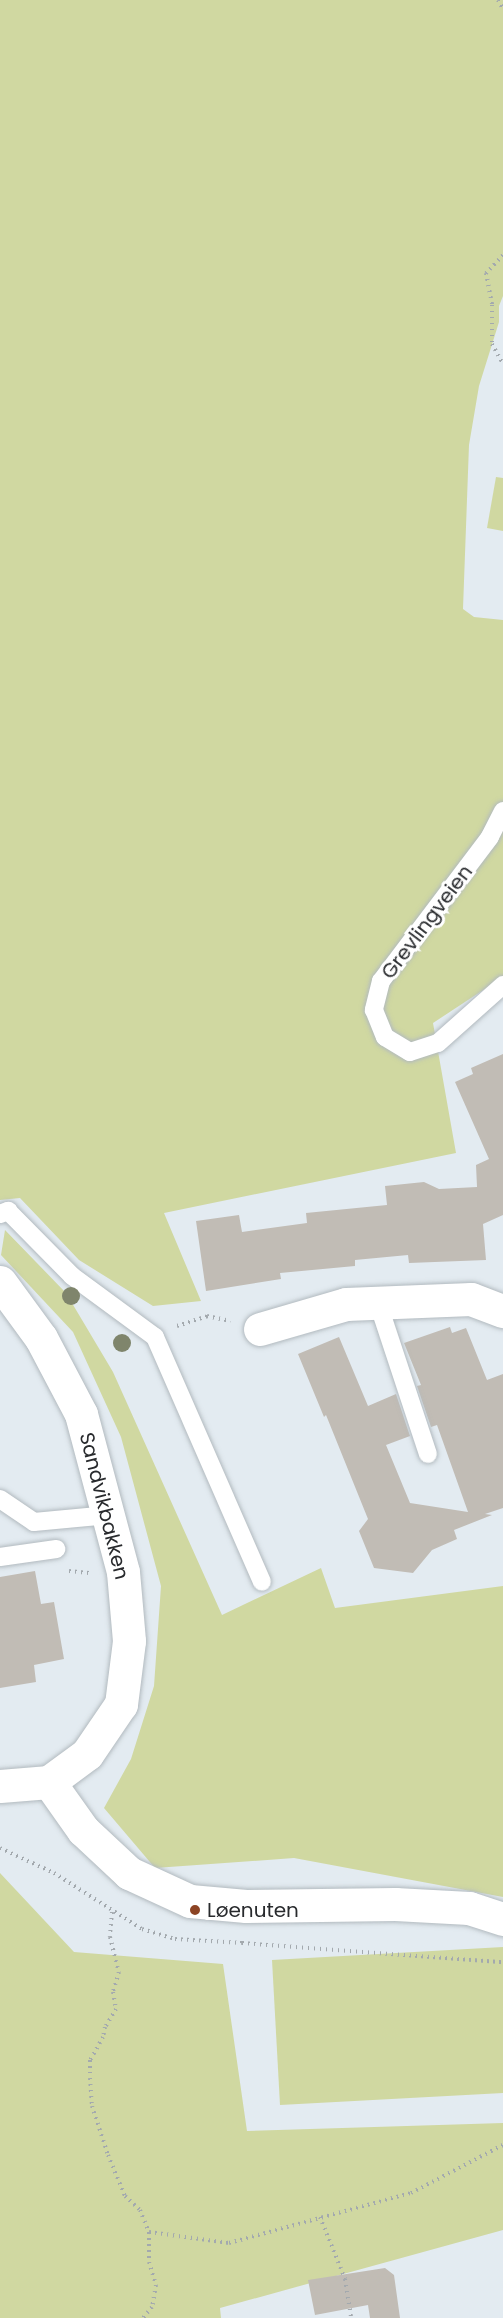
<!DOCTYPE html>
<html>
<head>
<meta charset="utf-8">
<style>
  body { margin:0 }
  #map { position:relative; width:503px; height:2318px; overflow:hidden; background:#e3ebf1; font-family:Poppins,sans-serif }
  div>[style] { position:absolute }
  .green>* { inset:0; background:#d0d8a1 }
  .building>* { inset:0; background:#c1bcb5 }
  .path>* { height:4px; margin-top:-2px; transform-origin:0; background:repeating-linear-gradient(90deg,#a3a9ae 0 1.5px,transparent 0 6px) }
  .roads { filter:drop-shadow(0 0 2px #b2babf) drop-shadow(0 0 2px #b2babf) }
  .service>* { height:18px; margin:-9px; padding:0 9px; transform-origin:9px; border-radius:9px; background:#fff }
  .minor>* { height:33px; margin:-16.5px; padding:0 16.5px; transform-origin:16.5px; border-radius:16.5px; background:#fff }
  .trees>* { width:18px; height:18px; margin:-9px; border-radius:50%; background:#7f856c }
  .dots>* { width:16px; height:16px; translate:-50% -50%; box-sizing:border-box; border:3px solid #fff; border-radius:50% }
  span { translate:-50% -50%; white-space:nowrap; text-align:center; line-height:1.15; -webkit-text-stroke:6px #fff; paint-order:stroke }
  .street-label { font-size:20px; color:#282a2d }
  .poi-label { font-size:20px; color:#282a2d }
  .left { translate:0 -50%; text-align:left }
</style>
</head>
<body>
<div id="map">
  <div class="green">
    <div style="clip-path:polygon(0 0,503px 0,503px 296px,499px 306px,499px 322px,479px 386px,469px 445px,463px 609px,474px 617px,503px 620px,503px 977px,433px 1023px,456px 1153px,164px 1213px,201px 1301px,153px 1306px,79px 1260px,20px 1198px,0 1200px)"></div>
    <div style="clip-path:polygon(496px 477px,503px 478px,503px 531px,487px 528px)"></div>
    <div style="clip-path:polygon(5px 1230px,66px 1293px,113px 1372px,222px 1615px,321px 1568px,335px 1608px,503px 1586px,503px 1897px,294px 1858px,155px 1868px,104px 1808px,131px 1759px,154px 1686px,161px 1586px,121px 1437px,73px 1332px,1px 1255px)"></div>
    <div style="clip-path:polygon(0 1873px,74px 1952px,223px 1964px,247px 2131px,503px 2123px,503px 2230px,220px 2308px,221px 2318px,0 2318px)"></div>
    <div style="clip-path:polygon(503px 1947px,503px 2093px,280px 2105px,272px 1960px)"></div>
  </div>
  <div class="building">
    <div style="clip-path:polygon(503px 1054px,503px 1215px,483px 1224px,486px 1260px,409px 1263px,408px 1255px,355px 1260px,355px 1266px,280px 1273px,281px 1279px,206px 1291px,196px 1221px,239px 1215px,242px 1232px,307px 1223px,306px 1213px,387px 1205px,385px 1186px,424px 1182px,439px 1189px,477px 1187px,476px 1165px,489px 1159px,455px 1082px,473px 1074px,471px 1068px)"></div>
    <div style="clip-path:polygon(450px 1327px,452px 1333px,466px 1328px,487px 1380px,503px 1374px,503px 1508px,485px 1514px,492px 1515px,454px 1530px,457px 1539px,432px 1550px,413px 1573px,374px 1568px,359px 1531px,368px 1519px,326px 1415px,324px 1417px,298px 1354px,339px 1337px,368px 1406px,396px 1394px,410px 1436px,386px 1445px,410px 1503px,468px 1512px,437px 1425px,431px 1427px,417px 1386px,421px 1385px,404px 1343px)"></div>
    <div style="clip-path:polygon(35px 1571px,41px 1604px,54px 1602px,64px 1659px,34px 1665px,36px 1682px,0 1688px,0 1577px)"></div>
    <div style="clip-path:polygon(385px 2268px,394px 2275px,400px 2318px,370px 2318px,368px 2305px,315px 2315px,308px 2280px)"></div>
  </div>
  <div class="path">
    <div style="left:498px;top:0;width:10px;rotate:61deg"></div>
    <div style="left:503px;top:255px;width:25px;rotate:133deg"></div>
    <div style="left:486px;top:273px;width:33px;rotate:79deg"></div>
    <div style="left:492px;top:305px;width:39px;rotate:90deg"></div>
    <div style="left:492px;top:344px;width:23px;rotate:61deg"></div>
    <div style="left:177px;top:1326px;width:32px;rotate:-18deg"></div>
    <div style="left:207px;top:1316px;width:24px;rotate:12deg"></div>
    <div style="left:69px;top:1571px;width:20px;rotate:6deg"></div>
    <div style="left:0;top:1848px;width:60px;rotate:24.8deg"></div>
    <div style="left:54px;top:1873px;width:104px;rotate:32.5deg"></div>
    <div style="left:142px;top:1929px;width:34px;rotate:17deg"></div>
    <div style="left:175px;top:1939px;width:67px;rotate:3.4deg"></div>
    <div style="left:242px;top:1943px;width:4px;rotate:-90deg"></div>
    <div style="left:112px;top:1912px;width:25px;rotate:95deg"></div>
    <div style="left:110px;top:1937px;width:36px;rotate:76deg"></div>
    <div style="left:119px;top:1972px;width:21px;rotate:107deg"></div>
    <div style="left:113px;top:1992px;width:17px;rotate:80deg"></div>
    <div style="left:116px;top:2009px;width:21px;rotate:121deg"></div>
    <div style="left:105px;top:2027px;width:10px;rotate:101deg"></div>
    <div style="left:103px;top:2037px;width:26px;rotate:119deg"></div>
    <div style="left:90px;top:2060px;width:18px;rotate:90deg"></div>
    <div style="left:90px;top:2078px;width:28px;rotate:86deg"></div>
    <div style="left:92px;top:2106px;width:52px;rotate:71.9deg"></div>
    <div style="left:108px;top:2155px;width:44px;rotate:67.5deg"></div>
    <div style="left:125px;top:2196px;width:21px;rotate:43deg"></div>
    <div style="left:140px;top:2210px;width:24px;rotate:68deg"></div>
    <div style="left:149px;top:2232px;width:30px;rotate:90deg"></div>
    <div style="left:149px;top:2262px;width:24px;rotate:73deg"></div>
    <div style="left:156px;top:2285px;width:22px;rotate:100deg"></div>
    <div style="left:152px;top:2307px;width:14px;rotate:129deg"></div>
    <div style="left:242px;top:1943px;width:262px;rotate:4.2deg"></div>
    <div style="left:320px;top:2217px;width:67px;rotate:68deg"></div>
    <div style="left:345px;top:2279px;width:39px;rotate:81deg"></div>
    <div style="left:149px;top:2232px;width:81px;rotate:7.8deg"></div>
    <div style="left:229px;top:2243px;width:189px;rotate:-15.4deg"></div>
    <div style="left:411px;top:2193px;width:104px;rotate:-27.6deg"></div>
  </div>
  <div class="roads">
    <div class="service">
      <div style="left:503px;top:811px;width:29px;rotate:117deg"></div>
      <div style="left:490px;top:837px;width:181px;rotate:127.1deg"></div>
      <div style="left:381px;top:981px;width:30px;rotate:104deg"></div>
      <div style="left:374px;top:1010px;width:29px;rotate:68deg"></div>
      <div style="left:385px;top:1037px;width:29px;rotate:31deg"></div>
      <div style="left:410px;top:1052px;width:29px;rotate:-18deg"></div>
      <div style="left:438px;top:1043px;width:87px;rotate:-41.7deg"></div>
      <div style="left:0;top:1214px;width:9px;rotate:-21deg"></div>
      <div style="left:8px;top:1211px;width:91px;rotate:45.4deg"></div>
      <div style="left:72px;top:1276px;width:103px;rotate:36.3deg"></div>
      <div style="left:155px;top:1337px;width:267px;rotate:66.4deg"></div>
      <div style="left:378px;top:1303px;width:159px;rotate:71.7deg"></div>
      <div style="left:0;top:1499px;width:41px;rotate:34.1deg"></div>
      <div style="left:34px;top:1522px;width:75px;rotate:-5.3deg"></div>
      <div style="left:0;top:1557px;width:57px;rotate:-8.1deg"></div>
    </div>
    <div class="minor">
      <div style="left:0;top:1282px;width:69px;rotate:53.8deg"></div>
      <div style="left:41px;top:1338px;width:86px;rotate:62.2deg"></div>
      <div style="left:81px;top:1414px;width:163px;rotate:75.1deg"></div>
      <div style="left:123px;top:1572px;width:69px;rotate:85deg"></div>
      <div style="left:129px;top:1641px;width:64px;rotate:97.2deg"></div>
      <div style="left:121px;top:1704px;width:60px;rotate:124.2deg"></div>
      <div style="left:87px;top:1754px;width:47px;rotate:143.6deg"></div>
      <div style="left:49px;top:1782px;width:49px;rotate:175.3deg"></div>
      <div style="left:260px;top:1329px;width:90px;rotate:-16.2deg"></div>
      <div style="left:346px;top:1304px;width:125px;rotate:-2.3deg"></div>
      <div style="left:471px;top:1299px;width:34px;rotate:21deg"></div>
      <div style="left:49px;top:1782px;width:59px;rotate:54.7deg"></div>
      <div style="left:83px;top:1830px;width:63px;rotate:43.1deg"></div>
      <div style="left:129px;top:1873px;width:67px;rotate:24.7deg"></div>
      <div style="left:190px;top:1901px;width:56px;rotate:5.1deg"></div>
      <div style="left:246px;top:1906px;width:149px;rotate:-0.8deg"></div>
      <div style="left:395px;top:1904px;width:74px;rotate:3.1deg"></div>
      <div style="left:469px;top:1908px;width:36px;rotate:18deg"></div>
    </div>
  </div>
  <div class="trees">
    <div style="left:71px;top:1296px"></div>
    <div style="left:122px;top:1343px"></div>
  </div>
  <div class="dots">
    <div style="left:195px;top:1910px;background:#8c4424"></div>
  </div>
  <div class="street-label">
    <span style="left:427px;top:922px;rotate:-53deg">Grevlingveien</span>
    <span style="left:104px;top:1506px;rotate:76deg">Sandvikbakken</span>
  </div>
  <div class="poi-label">
    <span class="left" style="left:207px;top:1910px">Løenuten</span>
  </div>
</div>
</body>
</html>
